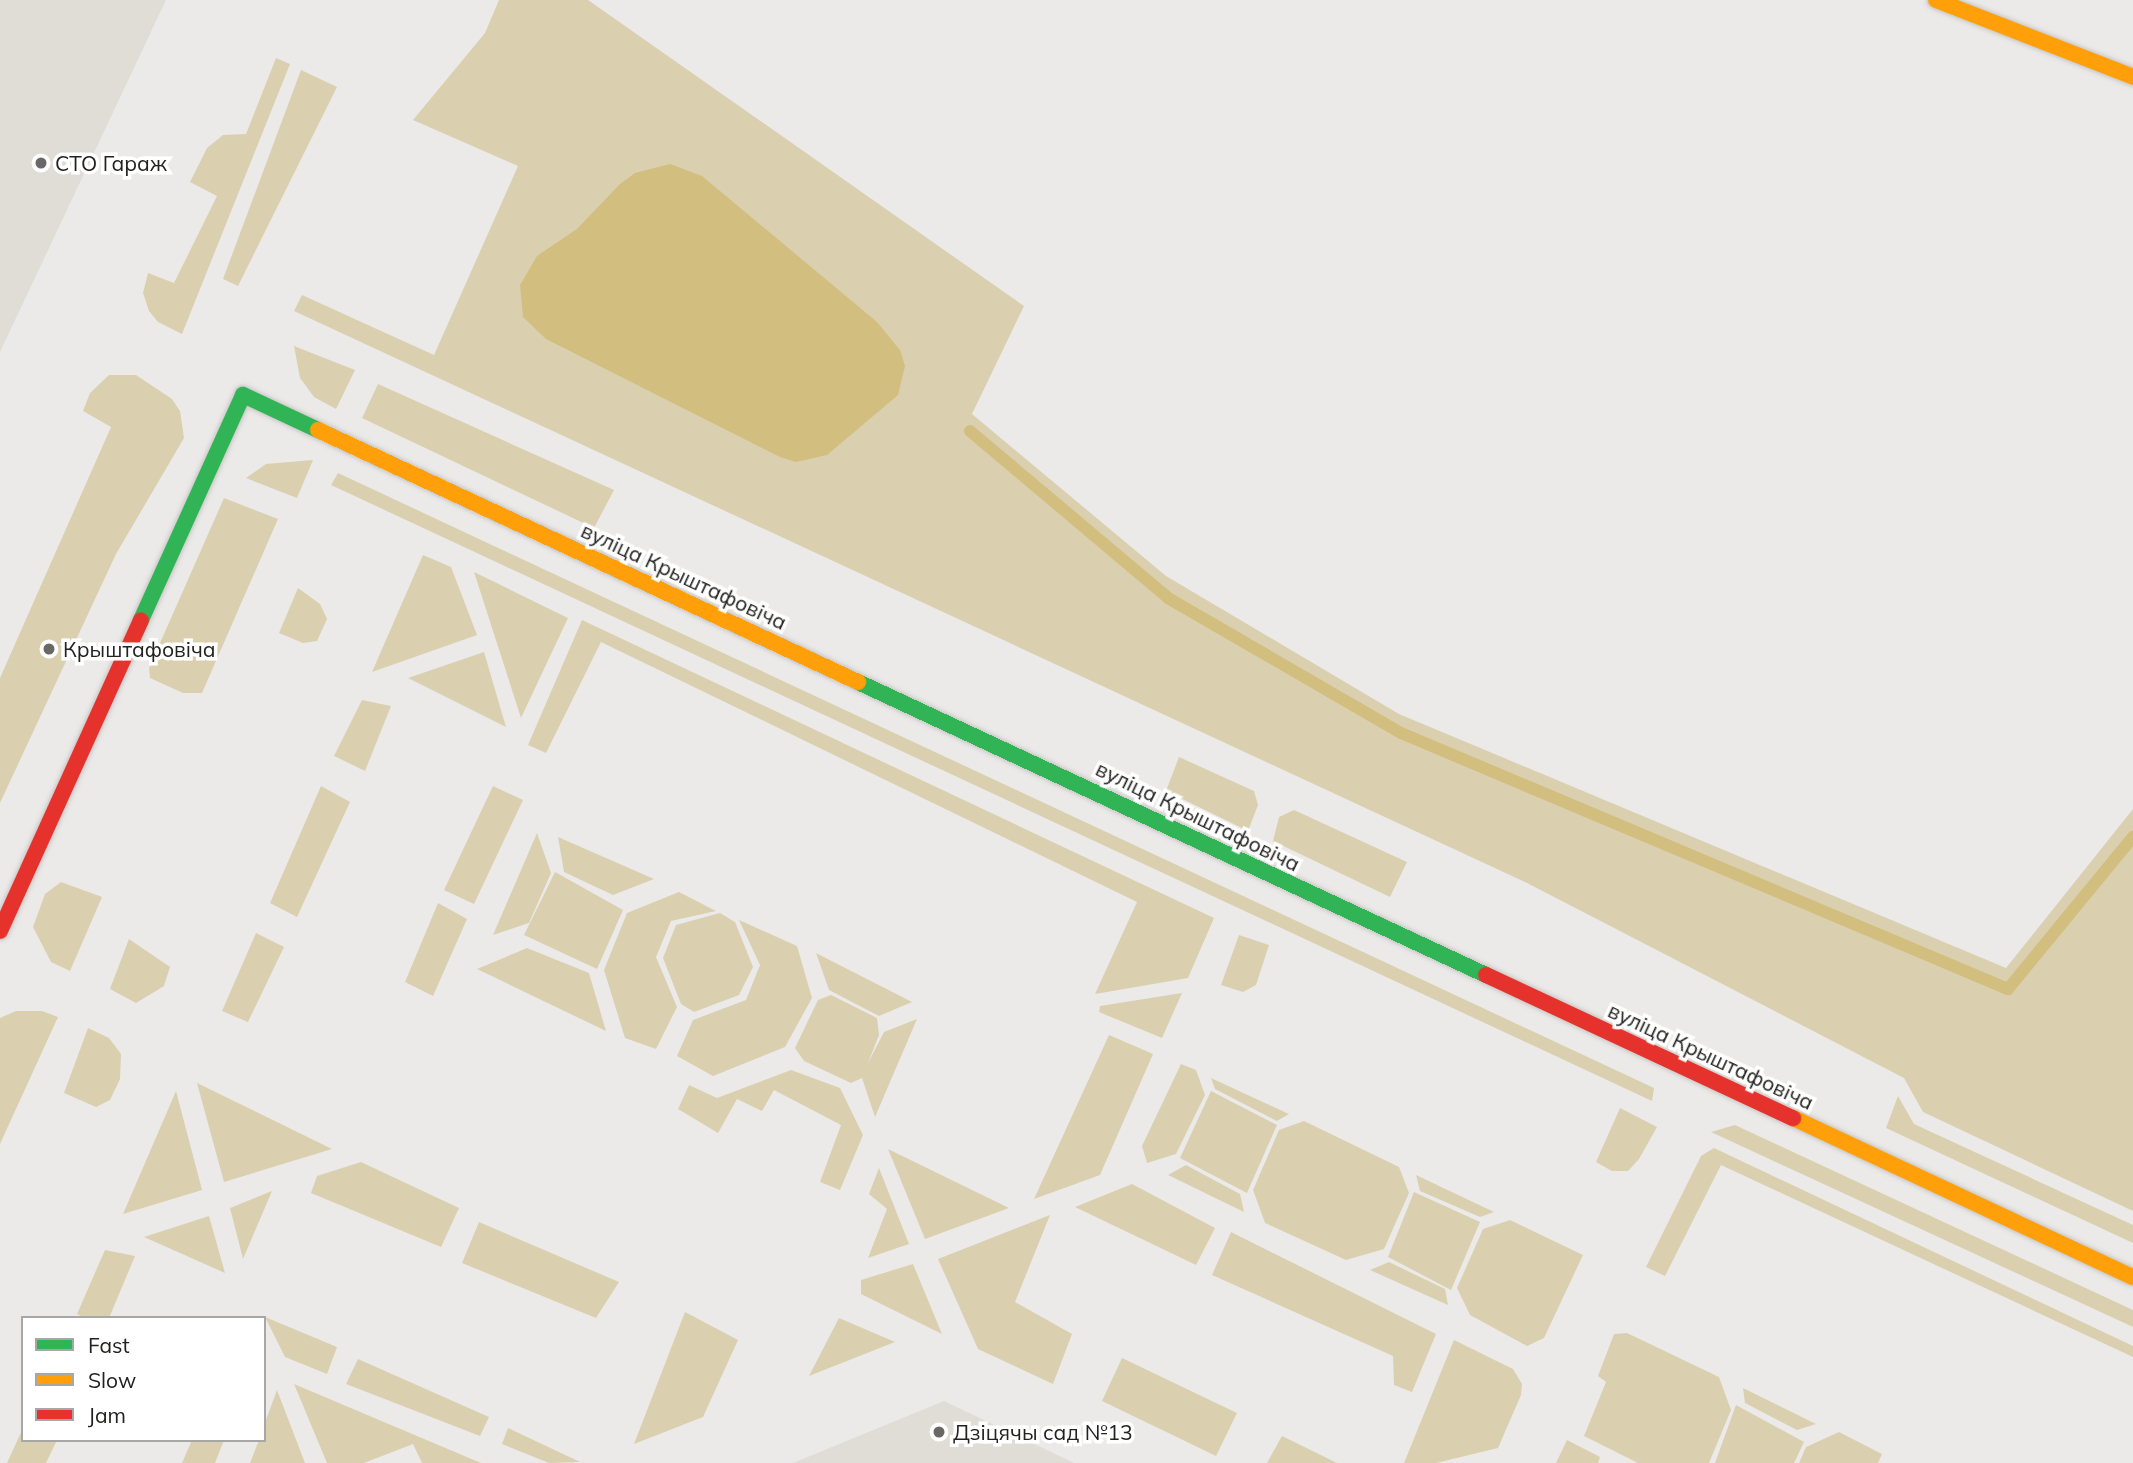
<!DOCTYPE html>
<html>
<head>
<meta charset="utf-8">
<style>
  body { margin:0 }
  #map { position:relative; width:2133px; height:1463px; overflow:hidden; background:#ebeae8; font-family:Mulish,sans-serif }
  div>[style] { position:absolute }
  .built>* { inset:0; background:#e0ddd7 }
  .green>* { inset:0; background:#dad0b0 }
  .water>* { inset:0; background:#d2be7e }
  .stream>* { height:12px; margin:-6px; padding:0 6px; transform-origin:6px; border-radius:6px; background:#d2be7e }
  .roads { filter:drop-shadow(0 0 2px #c8c6c5) drop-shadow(0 0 2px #c8c6c5) }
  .fast>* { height:16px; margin:-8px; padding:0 8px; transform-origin:8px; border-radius:8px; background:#30b455 }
  .slow>* { height:16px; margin:-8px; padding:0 8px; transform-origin:8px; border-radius:8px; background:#ff9f0a }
  .jam>* { height:16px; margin:-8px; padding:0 8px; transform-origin:8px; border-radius:8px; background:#e5322d }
  .dots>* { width:19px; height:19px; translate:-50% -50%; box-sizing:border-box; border:4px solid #fff; border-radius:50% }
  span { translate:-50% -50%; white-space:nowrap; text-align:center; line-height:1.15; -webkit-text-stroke:7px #fff; paint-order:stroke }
  .poi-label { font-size:21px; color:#232221 }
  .left { translate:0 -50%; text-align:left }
  .street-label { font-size:21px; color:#232221 }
  .legend { position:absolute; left:21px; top:1316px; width:245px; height:126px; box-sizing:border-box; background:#fff; border:2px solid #a7a7a6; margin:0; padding:9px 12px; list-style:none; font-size:21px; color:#232221 }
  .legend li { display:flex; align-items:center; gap:14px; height:35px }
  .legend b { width:35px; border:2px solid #a7a7a6 }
</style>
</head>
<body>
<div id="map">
  <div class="built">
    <div style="clip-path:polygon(0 0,166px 0,0 352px)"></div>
    <div style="clip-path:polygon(944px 1401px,1074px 1463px,793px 1463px)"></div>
  </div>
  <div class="green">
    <div style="clip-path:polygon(499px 0,588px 0,1024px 306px,972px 414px,1166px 576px,1399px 714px,2006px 968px,2133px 809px,2133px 1211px,1923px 1112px,1904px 1078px,1527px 883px,294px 311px,302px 295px,434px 355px,518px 166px,413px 120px,485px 33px)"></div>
    <div style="clip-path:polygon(276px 58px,290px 64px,182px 334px,158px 322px,149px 311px,143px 293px,148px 273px,174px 283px,217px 196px,190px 182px,207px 148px,223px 135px,246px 134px)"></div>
    <div style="clip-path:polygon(301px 70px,337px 87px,238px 286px,223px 279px)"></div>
    <div style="clip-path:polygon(294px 346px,355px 370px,336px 409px,314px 397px,300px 378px)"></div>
    <div style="clip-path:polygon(109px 375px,136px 375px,172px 399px,180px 411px,184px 438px,116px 554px,0 803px,0 678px,111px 427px,83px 411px,90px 393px)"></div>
    <div style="clip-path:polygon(378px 384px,614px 490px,594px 528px,362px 418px)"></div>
    <div style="clip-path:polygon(313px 460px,297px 498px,246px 478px,266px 464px)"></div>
    <div style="clip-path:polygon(338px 473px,1654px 1088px,1652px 1101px,331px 485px)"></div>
    <div style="clip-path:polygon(224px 498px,278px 519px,202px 693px,183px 693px,150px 678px,149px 668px)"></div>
    <div style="clip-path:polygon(423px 555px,451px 567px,477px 635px,372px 672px)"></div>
    <div style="clip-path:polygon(474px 572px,568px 618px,521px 718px)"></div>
    <div style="clip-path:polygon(298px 588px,320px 604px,327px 619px,317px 641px,303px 643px,279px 633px)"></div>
    <div style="clip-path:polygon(582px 620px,1214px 918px,1188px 978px,1095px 994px,1137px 902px,601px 642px,546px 753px,528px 745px)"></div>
    <div style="clip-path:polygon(484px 652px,506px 727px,408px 678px)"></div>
    <div style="clip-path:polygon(362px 700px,391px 706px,365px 771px,334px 756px)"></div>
    <div style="clip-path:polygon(1179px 757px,1254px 791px,1258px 805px,1248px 831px,1166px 791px)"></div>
    <div style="clip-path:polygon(321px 786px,350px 802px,297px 917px,270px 903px)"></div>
    <div style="clip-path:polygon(493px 786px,523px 800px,474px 904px,444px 890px)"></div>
    <div style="clip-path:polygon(1294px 810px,1407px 862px,1390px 897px,1273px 841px,1279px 817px)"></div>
    <div style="clip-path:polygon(537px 833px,551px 873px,529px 923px,493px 935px)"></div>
    <div style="clip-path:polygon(558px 837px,654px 879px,613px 895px,564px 872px)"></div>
    <div style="clip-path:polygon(555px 872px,623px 910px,597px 969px,524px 935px)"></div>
    <div style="clip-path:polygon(61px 882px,102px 897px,70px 971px,51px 962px,33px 927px,45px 894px)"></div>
    <div style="clip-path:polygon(679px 892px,716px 911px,671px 921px,656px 957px,677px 1007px,656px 1049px,625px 1038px,604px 970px,627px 913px)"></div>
    <div style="clip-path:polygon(438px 903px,467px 919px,433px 996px,405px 982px)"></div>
    <div style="clip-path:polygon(720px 913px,735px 922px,753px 967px,739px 995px,694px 1012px,681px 1004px,663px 958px,676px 925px)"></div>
    <div style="clip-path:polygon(739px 920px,797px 946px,812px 998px,785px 1047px,713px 1076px,677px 1056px,693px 1020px,746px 1000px,760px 965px)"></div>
    <div style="clip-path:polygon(256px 933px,284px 947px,248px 1022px,222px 1011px)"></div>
    <div style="clip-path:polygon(1239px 935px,1269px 945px,1256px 985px,1243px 992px,1221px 985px)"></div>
    <div style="clip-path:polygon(129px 939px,170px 967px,164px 986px,136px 1003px,110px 989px)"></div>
    <div style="clip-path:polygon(527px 948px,589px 973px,606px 1031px,477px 969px)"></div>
    <div style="clip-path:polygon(816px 953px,912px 1002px,879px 1016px,829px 990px)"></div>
    <div style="clip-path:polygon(1182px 993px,1162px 1038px,1099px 1012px,1100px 1006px)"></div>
    <div style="clip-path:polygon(831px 995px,877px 1018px,879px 1035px,868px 1063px,884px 1032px,917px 1019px,875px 1117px,862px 1078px,851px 1083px,804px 1061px,795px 1048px,818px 1000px)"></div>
    <div style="clip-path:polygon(16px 1011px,42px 1011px,58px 1017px,0 1144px,0 1018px)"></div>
    <div style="clip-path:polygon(88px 1028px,109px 1038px,121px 1054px,120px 1079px,110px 1100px,96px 1107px,64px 1093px)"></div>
    <div style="clip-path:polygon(1109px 1035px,1153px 1054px,1100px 1175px,1034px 1199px)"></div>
    <div style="clip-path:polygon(1181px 1064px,1196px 1070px,1205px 1095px,1176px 1154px,1147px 1163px,1142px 1146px)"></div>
    <div style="clip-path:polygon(791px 1070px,840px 1088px,863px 1135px,840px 1190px,820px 1182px,841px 1125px,774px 1090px,762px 1111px,737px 1099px,718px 1133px,678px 1109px,689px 1085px,717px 1098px)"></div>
    <div style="clip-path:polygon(1211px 1078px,1289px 1114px,1277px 1121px,1215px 1089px)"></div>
    <div style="clip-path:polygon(197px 1083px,332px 1149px,224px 1182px)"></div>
    <div style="clip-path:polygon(176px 1091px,202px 1190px,123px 1214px)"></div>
    <div style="clip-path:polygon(1211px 1091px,1277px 1125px,1247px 1193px,1180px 1158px)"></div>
    <div style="clip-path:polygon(1898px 1096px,1914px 1124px,2133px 1225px,2133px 1243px,1886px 1128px)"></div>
    <div style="clip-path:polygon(1620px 1108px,1657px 1127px,1639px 1159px,1628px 1171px,1612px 1171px,1596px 1162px)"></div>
    <div style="clip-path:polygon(1304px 1121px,1399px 1167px,1409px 1193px,1384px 1249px,1346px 1260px,1265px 1223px,1253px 1190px,1279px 1130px)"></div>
    <div style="clip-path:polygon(1735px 1125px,2133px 1310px,2133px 1327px,1711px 1132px)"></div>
    <div style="clip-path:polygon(1714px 1148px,2133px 1346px,2133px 1357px,1721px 1165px,1665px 1276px,1646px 1267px,1701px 1156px)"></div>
    <div style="clip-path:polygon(888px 1149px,1009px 1208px,925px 1239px)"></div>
    <div style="clip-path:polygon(361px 1162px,459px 1208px,441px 1247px,311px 1193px,317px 1176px)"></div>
    <div style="clip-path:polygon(1186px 1165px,1240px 1194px,1244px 1212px,1168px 1175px)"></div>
    <div style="clip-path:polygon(879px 1168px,909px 1244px,868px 1258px,887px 1209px,869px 1194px)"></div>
    <div style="clip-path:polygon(1416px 1175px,1494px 1212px,1480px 1217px,1420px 1191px)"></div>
    <div style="clip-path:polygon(1132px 1184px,1215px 1228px,1196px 1265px,1075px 1207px)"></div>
    <div style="clip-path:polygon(272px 1191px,243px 1259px,230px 1208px)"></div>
    <div style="clip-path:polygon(1414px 1192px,1480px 1222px,1451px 1290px,1388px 1257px)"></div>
    <div style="clip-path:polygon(1050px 1215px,1015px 1302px,1072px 1334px,1053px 1384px,978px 1349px,938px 1259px)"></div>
    <div style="clip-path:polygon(209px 1216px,225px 1273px,144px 1237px)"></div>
    <div style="clip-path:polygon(1510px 1220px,1583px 1255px,1544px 1338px,1527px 1346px,1470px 1315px,1457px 1288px,1483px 1229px)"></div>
    <div style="clip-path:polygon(479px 1222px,619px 1282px,596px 1318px,462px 1263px)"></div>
    <div style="clip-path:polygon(1231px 1232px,1436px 1334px,1412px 1392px,1394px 1385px,1393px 1356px,1212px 1275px)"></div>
    <div style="clip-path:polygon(105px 1250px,135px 1256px,109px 1318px,85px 1318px,77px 1314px)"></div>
    <div style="clip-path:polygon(1389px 1262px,1445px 1289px,1448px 1305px,1370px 1270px)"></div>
    <div style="clip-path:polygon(913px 1264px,942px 1334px,861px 1294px,861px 1280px)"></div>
    <div style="clip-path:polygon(685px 1312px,738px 1340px,703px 1417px,634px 1444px)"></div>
    <div style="clip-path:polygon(265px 1317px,337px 1347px,327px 1374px,285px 1357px)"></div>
    <div style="clip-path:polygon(839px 1318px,895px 1342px,809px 1376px)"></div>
    <div style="clip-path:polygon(1627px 1333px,1719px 1377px,1731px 1410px,1709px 1463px,1638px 1463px,1584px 1436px,1606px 1382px,1598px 1376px,1614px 1334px)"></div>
    <div style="clip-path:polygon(1454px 1340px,1513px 1369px,1522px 1384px,1521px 1395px,1498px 1448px,1436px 1463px,1404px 1463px)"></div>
    <div style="clip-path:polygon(1122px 1358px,1237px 1413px,1216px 1456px,1102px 1401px)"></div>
    <div style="clip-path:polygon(358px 1359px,489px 1417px,480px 1436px,346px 1384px)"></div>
    <div style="clip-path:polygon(294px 1384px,481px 1463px,422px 1463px,413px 1444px,364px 1463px,327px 1463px)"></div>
    <div style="clip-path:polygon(1743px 1388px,1816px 1424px,1797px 1430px,1745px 1403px)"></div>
    <div style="clip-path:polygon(277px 1390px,305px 1463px,250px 1463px,259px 1440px,264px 1440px,264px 1425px)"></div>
    <div style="clip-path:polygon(1736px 1405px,1804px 1442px,1794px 1463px,1715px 1463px)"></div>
    <div style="clip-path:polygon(23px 1428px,23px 1440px,57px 1440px,46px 1463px,7px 1463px)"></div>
    <div style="clip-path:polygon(508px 1428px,580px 1462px,549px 1463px,502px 1444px)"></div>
    <div style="clip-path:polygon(1839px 1432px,1882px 1454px,1878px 1463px,1799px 1463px,1806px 1447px)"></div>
    <div style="clip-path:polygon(1282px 1436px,1337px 1463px,1267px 1463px)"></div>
    <div style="clip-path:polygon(192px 1440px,224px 1440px,215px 1463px,182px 1463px)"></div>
    <div style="clip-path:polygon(1567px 1440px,1600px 1457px,1598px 1463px,1556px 1463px)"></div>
  </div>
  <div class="water">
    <div style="clip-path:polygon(670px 164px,702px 176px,877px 322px,900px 350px,905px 366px,898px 395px,827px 455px,796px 462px,780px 457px,546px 339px,523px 317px,520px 285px,537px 256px,577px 229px,620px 184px,635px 173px)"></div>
  </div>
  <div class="stream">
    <div style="left:970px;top:431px;width:259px;rotate:40.1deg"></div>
    <div style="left:1168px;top:598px;width:269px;rotate:30.1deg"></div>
    <div style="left:1401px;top:733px;width:659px;rotate:22.87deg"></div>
    <div style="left:2008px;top:989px;width:197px;rotate:-50.6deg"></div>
  </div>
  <div class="roads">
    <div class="fast">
      <div style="left:141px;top:620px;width:247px;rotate:-65.6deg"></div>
      <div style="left:243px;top:395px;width:83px;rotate:25deg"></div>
      <div style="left:858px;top:682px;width:693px;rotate:25.01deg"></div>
    </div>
    <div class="slow">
      <div style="left:1936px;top:0;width:212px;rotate:21.3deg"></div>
      <div style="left:318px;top:430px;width:596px;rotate:25.02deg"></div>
      <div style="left:1793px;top:1118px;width:375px;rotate:25.1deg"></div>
    </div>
    <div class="jam">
      <div style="left:0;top:931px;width:341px;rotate:-65.6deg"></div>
      <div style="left:1486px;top:975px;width:339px;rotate:25deg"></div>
    </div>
  </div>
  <div class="dots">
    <div style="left:41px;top:163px;background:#696867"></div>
    <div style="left:49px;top:649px;background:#696867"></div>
    <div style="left:939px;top:1432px;background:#696867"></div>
  </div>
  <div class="poi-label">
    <span class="left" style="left:55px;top:163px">СТО Гараж</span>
    <span class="left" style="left:63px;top:649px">Крыштафовіча</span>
    <span class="left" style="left:953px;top:1432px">Дзіцячы сад №13</span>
  </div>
  <div class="street-label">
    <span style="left:684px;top:576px;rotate:25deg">вуліца Крыштафовіча</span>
    <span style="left:1198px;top:816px;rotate:26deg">вуліца Крыштафовіча</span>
    <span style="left:1711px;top:1056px;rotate:25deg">вуліца Крыштафовіча</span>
  </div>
  <ul class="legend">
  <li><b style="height:9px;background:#30b455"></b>Fast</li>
  <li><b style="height:9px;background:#ff9f0a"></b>Slow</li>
  <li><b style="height:9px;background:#e5322d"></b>Jam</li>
  </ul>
</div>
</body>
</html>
